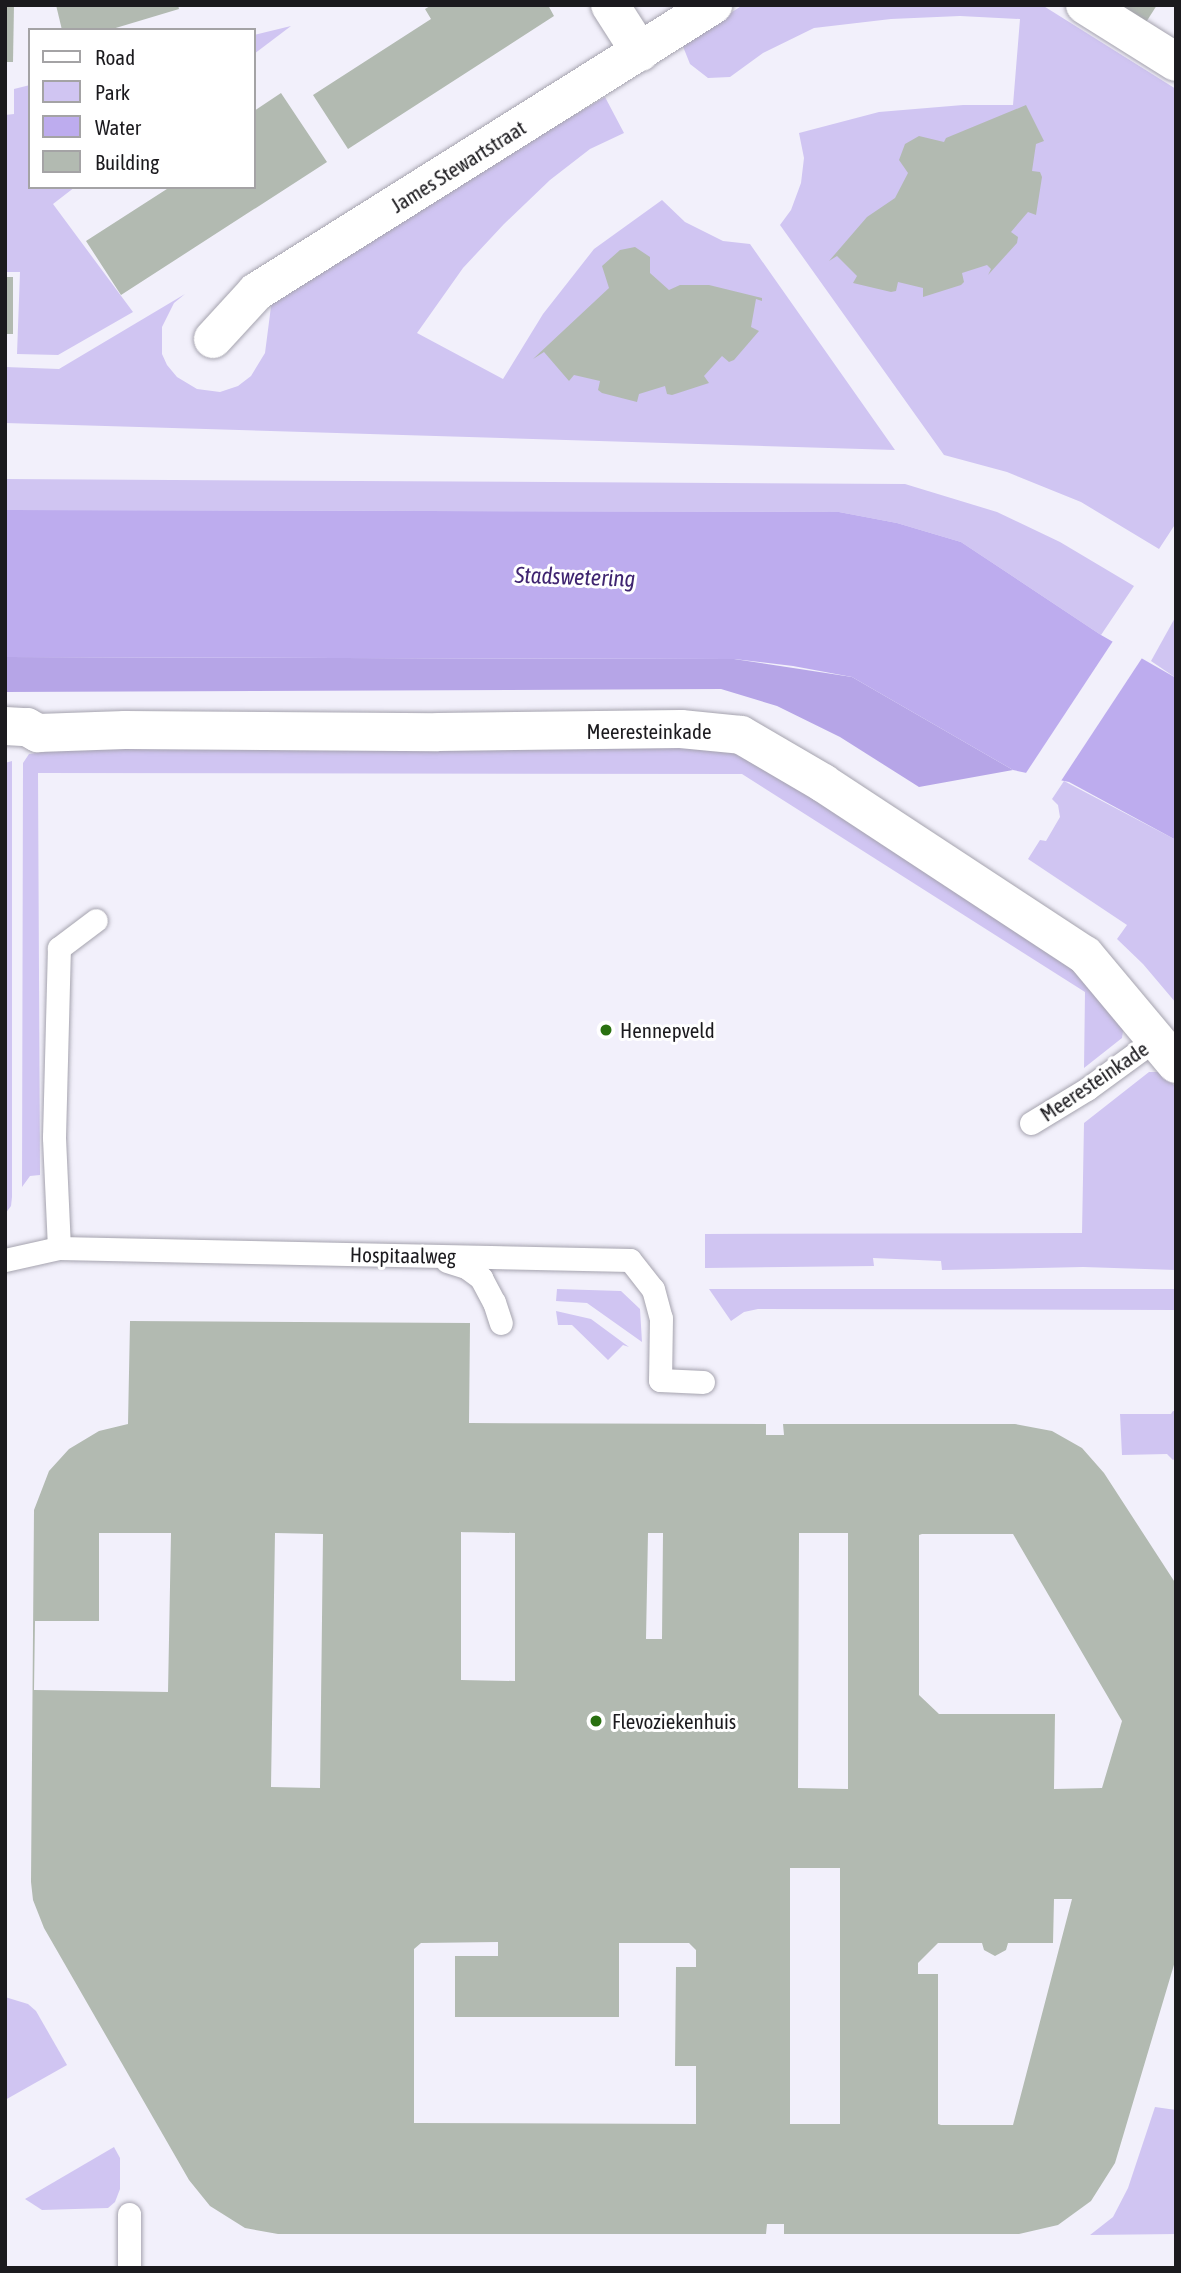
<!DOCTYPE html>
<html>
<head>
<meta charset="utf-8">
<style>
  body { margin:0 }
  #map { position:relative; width:1181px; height:2273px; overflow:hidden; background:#f2f0fb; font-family:"Asap Condensed",sans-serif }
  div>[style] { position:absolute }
  .green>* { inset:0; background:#d0c5f2 }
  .forest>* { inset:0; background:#b6a5e7 }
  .water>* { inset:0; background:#bdacee }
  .pier>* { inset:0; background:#f2f0fb }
  .building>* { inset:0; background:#b2bab1 }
  .roads { filter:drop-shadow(0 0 2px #a5a3ae) drop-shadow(0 0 2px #a5a3ae) }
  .service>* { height:23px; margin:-11.5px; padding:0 11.5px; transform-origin:11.5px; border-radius:11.5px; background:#fff }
  .minor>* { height:38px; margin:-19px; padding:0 19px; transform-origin:19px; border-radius:19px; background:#fff }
  .dots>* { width:19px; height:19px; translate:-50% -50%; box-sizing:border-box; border:4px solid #fff; border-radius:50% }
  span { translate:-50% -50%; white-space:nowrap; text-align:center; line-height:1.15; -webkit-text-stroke:6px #fff; paint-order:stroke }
  .street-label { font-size:21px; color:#1b1a1e }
  .poi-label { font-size:21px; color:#1b1a1e }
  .left { translate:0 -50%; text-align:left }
  .water-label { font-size:23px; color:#3f2470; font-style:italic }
  .frame { position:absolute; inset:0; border:7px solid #1b1a1e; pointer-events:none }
  .legend { position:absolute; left:28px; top:28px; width:228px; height:161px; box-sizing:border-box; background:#fff; border:2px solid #a4a3a5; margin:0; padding:9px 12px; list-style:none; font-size:21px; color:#1b1a1e }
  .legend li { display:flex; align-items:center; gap:14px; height:35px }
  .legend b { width:35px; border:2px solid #a4a3a5 }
</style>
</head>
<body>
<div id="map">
  <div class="green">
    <div style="clip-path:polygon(743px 5px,1042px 5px,1176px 89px,1176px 523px,1159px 549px,1081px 502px,1007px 472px,944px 455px,780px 225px,791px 210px,801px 183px,804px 158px,799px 133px,879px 112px,963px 105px,1013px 105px,1020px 19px,960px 16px,891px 19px,814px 28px,763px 53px,730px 77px,708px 78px,690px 64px,682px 44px)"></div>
    <div style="clip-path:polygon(291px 26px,254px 54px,254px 35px)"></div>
    <div style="clip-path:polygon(30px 85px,30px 187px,75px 187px,53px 204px,133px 312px,58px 355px,17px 354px,20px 272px,5px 272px,5px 115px,14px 114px,14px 89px)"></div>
    <div style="clip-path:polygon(605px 97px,624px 133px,590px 149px,550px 180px,504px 224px,463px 268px,417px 333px,503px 379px,543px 314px,594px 249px,662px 200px,685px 222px,723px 241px,750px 244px,895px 450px,5px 423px,5px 367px,59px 369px,185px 294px,174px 303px,162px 327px,162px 354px,167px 365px,177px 377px,197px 389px,220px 392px,238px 386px,251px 376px,265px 353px,273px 291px)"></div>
    <div style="clip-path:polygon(5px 479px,905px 484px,997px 512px,1060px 542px,1134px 586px,1101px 635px,961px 542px,897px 523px,839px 512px,5px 510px)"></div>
    <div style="clip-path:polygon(1176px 616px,1176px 678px,1151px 661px)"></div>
    <div style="clip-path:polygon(729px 745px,1067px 960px,1124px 1024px,1122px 1038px,1084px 1068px,1085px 992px,742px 774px,38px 773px,40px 1175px,30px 1176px,22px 1187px,23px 763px,29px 754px,65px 749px)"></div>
    <div style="clip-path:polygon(12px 761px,12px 1197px,11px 1206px,5px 1214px,5px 763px)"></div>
    <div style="clip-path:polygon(1064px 781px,1176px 840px,1176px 1003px,1143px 964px,1117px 939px,1127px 925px,1028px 859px,1040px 840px,1046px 841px,1060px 817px,1058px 805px,1052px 799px)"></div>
    <div style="clip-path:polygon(1149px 1072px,1160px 1072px,1176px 1087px,1176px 1270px,1083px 1267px,942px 1270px,941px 1261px,873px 1258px,874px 1266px,705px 1268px,705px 1234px,1082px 1233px,1084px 1123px)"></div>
    <div style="clip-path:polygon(557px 1289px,621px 1291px,640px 1309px,642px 1342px,587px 1303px,556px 1301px)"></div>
    <div style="clip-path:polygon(709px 1289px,1176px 1289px,1176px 1310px,758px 1309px,744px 1312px,731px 1321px)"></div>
    <div style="clip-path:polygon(556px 1311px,591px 1319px,629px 1347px,623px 1345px,608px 1360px,572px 1325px,558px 1325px)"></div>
    <div style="clip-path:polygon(1173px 1411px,1176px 1411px,1176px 1458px,1173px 1460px,1167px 1454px,1122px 1455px,1120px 1414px,1171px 1414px)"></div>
    <div style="clip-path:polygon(5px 1997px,28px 2004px,36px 2011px,67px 2065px,5px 2100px)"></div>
    <div style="clip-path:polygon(1155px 2107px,1176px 2110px,1176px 2234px,1090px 2235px,1113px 2217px,1128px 2188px)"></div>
    <div style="clip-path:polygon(114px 2147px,120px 2158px,120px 2189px,115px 2202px,108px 2208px,42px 2210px,25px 2199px)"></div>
  </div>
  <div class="forest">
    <div style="clip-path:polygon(5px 657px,734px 659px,852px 677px,1013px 770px,919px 787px,840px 737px,777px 706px,721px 689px,5px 692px)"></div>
  </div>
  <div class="water">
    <div style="clip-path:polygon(5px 510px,839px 512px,897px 523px,961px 542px,1101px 635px,1176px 678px,1176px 840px,1069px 782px,1013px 770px,852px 677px,793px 666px,734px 659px,5px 657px)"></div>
  </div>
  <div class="pier">
    <div style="clip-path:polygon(1115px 638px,1144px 655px,1059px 784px,1024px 776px)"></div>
  </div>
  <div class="building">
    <div style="clip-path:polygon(5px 5px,14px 5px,13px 62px,5px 62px)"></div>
    <div style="clip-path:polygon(56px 5px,178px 5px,179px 9px,109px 30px,62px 30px)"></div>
    <div style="clip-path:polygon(432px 5px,548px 5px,554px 16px,348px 149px,313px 95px,431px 19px,425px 9px)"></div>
    <div style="clip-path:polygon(1118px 5px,1157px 5px,1143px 27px)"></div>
    <div style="clip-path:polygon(281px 93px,327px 162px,121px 295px,86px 241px,170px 187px,254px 187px,254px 111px)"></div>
    <div style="clip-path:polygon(1026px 105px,1044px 141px,1036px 144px,1032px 171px,1040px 172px,1042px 177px,1036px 215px,1028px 212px,1011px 232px,1018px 237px,1017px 243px,988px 275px,991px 269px,987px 265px,962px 273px,964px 282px,961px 285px,923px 297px,923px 288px,898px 282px,896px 291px,891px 292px,853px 283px,857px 276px,837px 256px,829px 261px,867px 217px,895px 198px,908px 173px,899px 160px,905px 144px,919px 136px,944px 142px,946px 138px)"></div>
    <div style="clip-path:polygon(635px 247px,650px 257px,650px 273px,669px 290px,680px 285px,709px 285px,762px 298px,762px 301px,756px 299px,751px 327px,759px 331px,734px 360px,729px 362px,722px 356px,704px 376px,709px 383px,672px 395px,667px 394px,665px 386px,639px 394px,637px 402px,602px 393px,598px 390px,600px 381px,574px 375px,569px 381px,544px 352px,533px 359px,609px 288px,602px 266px,620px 250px)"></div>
    <div style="clip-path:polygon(5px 277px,13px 277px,13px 334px,5px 334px)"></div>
    <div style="clip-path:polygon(evenodd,130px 1321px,470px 1323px,469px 1423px,766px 1424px,766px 1435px,784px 1435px,783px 1424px,1015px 1424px,1052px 1431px,1082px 1448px,1104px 1473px,1176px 1584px,1176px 1958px,1115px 2163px,1091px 2201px,1058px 2225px,1019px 2234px,784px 2234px,784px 2224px,767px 2224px,766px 2234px,278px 2234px,245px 2228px,210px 2206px,189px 2180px,44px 1928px,33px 1900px,31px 1882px,34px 1510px,49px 1471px,69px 1449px,99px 1431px,128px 1424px,130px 1321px,461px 1532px,515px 1533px,515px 1681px,461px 1680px,461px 1532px,130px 1321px,99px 1533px,171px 1533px,168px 1692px,34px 1690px,35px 1621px,99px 1621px,99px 1533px,130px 1321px,275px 1533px,323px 1534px,320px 1788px,271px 1787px,275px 1533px,130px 1321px,648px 1533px,663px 1533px,662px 1639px,646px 1639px,648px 1533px,130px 1321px,799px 1533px,848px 1533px,848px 1789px,798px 1788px,799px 1533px,130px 1321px,922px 1534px,1013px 1534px,1122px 1721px,1102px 1788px,1054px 1789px,1055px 1714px,939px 1714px,919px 1695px,919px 1535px,922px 1534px,130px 1321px,790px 1868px,840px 1868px,840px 2124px,790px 2124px,790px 1868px,130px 1321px,1054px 1899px,1072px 1899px,1013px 2125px,941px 2125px,938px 2124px,938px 1974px,918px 1974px,918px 1963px,938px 1943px,982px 1943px,984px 1950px,995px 1956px,1006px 1950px,1008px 1943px,1053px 1943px,1054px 1899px,130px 1321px,498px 1942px,498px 1956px,455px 1956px,455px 2017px,619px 2017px,619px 1943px,689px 1943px,696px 1950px,696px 1967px,676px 1967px,675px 2066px,696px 2066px,696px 2124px,414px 2123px,414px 1949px,421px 1943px,498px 1942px)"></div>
  </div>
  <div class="roads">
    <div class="service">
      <div style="left:1031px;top:1123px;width:66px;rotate:-31.3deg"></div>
      <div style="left:1087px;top:1089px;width:87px;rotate:-36.1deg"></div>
      <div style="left:59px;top:1248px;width:111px;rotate:-92.6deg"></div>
      <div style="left:54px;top:1137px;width:189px;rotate:-88.5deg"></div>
      <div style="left:59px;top:948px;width:46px;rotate:-37.1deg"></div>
      <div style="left:5px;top:1260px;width:55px;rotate:-12.5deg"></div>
      <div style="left:59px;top:1248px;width:571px;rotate:1.2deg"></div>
      <div style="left:630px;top:1260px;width:37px;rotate:52deg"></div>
      <div style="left:653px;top:1289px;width:30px;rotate:75deg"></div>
      <div style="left:661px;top:1318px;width:62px;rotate:90.9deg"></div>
      <div style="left:660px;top:1380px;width:43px;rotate:2.7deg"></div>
      <div style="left:447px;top:1261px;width:20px;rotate:18deg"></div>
      <div style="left:466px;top:1267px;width:19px;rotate:36deg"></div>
      <div style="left:481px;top:1278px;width:27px;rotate:62deg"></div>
      <div style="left:494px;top:1302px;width:22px;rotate:72deg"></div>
      <div style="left:129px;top:2268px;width:54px;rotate:-90deg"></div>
    </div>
    <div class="minor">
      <div style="left:610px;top:5px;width:56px;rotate:57.4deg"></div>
      <div style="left:1085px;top:5px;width:107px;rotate:32.1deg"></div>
      <div style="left:213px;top:339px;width:64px;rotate:-47.5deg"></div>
      <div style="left:256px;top:292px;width:540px;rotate:-32.13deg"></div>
      <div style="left:5px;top:726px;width:22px;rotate:3deg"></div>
      <div style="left:27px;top:727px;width:13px;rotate:29deg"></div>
      <div style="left:38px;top:733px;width:87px;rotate:-2deg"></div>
      <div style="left:125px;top:730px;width:313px;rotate:0.4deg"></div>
      <div style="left:438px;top:732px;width:243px;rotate:-0.7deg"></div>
      <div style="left:681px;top:729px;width:60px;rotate:5.7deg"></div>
      <div style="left:741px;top:735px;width:95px;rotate:30.3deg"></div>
      <div style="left:823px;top:783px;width:313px;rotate:33.3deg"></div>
      <div style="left:1085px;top:955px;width:142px;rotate:50.1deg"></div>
    </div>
  </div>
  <div class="dots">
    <div style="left:606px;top:1030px;background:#297010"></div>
    <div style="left:596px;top:1721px;background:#297010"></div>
  </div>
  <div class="street-label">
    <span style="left:458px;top:166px;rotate:-32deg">James Stewartstraat</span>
    <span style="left:649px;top:731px">Meeresteinkade</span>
    <span style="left:1094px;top:1081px;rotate:-34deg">Meeresteinkade</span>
    <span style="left:403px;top:1255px;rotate:1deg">Hospitaalweg</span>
  </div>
  <div class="poi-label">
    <span class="left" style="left:620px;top:1030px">Hennepveld</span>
    <span class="left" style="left:612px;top:1721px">Flevoziekenhuis</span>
  </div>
  <div class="water-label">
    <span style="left:575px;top:577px;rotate:2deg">Stadswetering</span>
  </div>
  <div class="frame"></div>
  <ul class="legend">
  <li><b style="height:9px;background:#fff"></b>Road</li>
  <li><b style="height:19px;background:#d0c5f2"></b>Park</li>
  <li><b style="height:19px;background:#bdacee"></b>Water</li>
  <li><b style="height:19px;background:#b2bab1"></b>Building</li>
  </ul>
</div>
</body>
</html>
